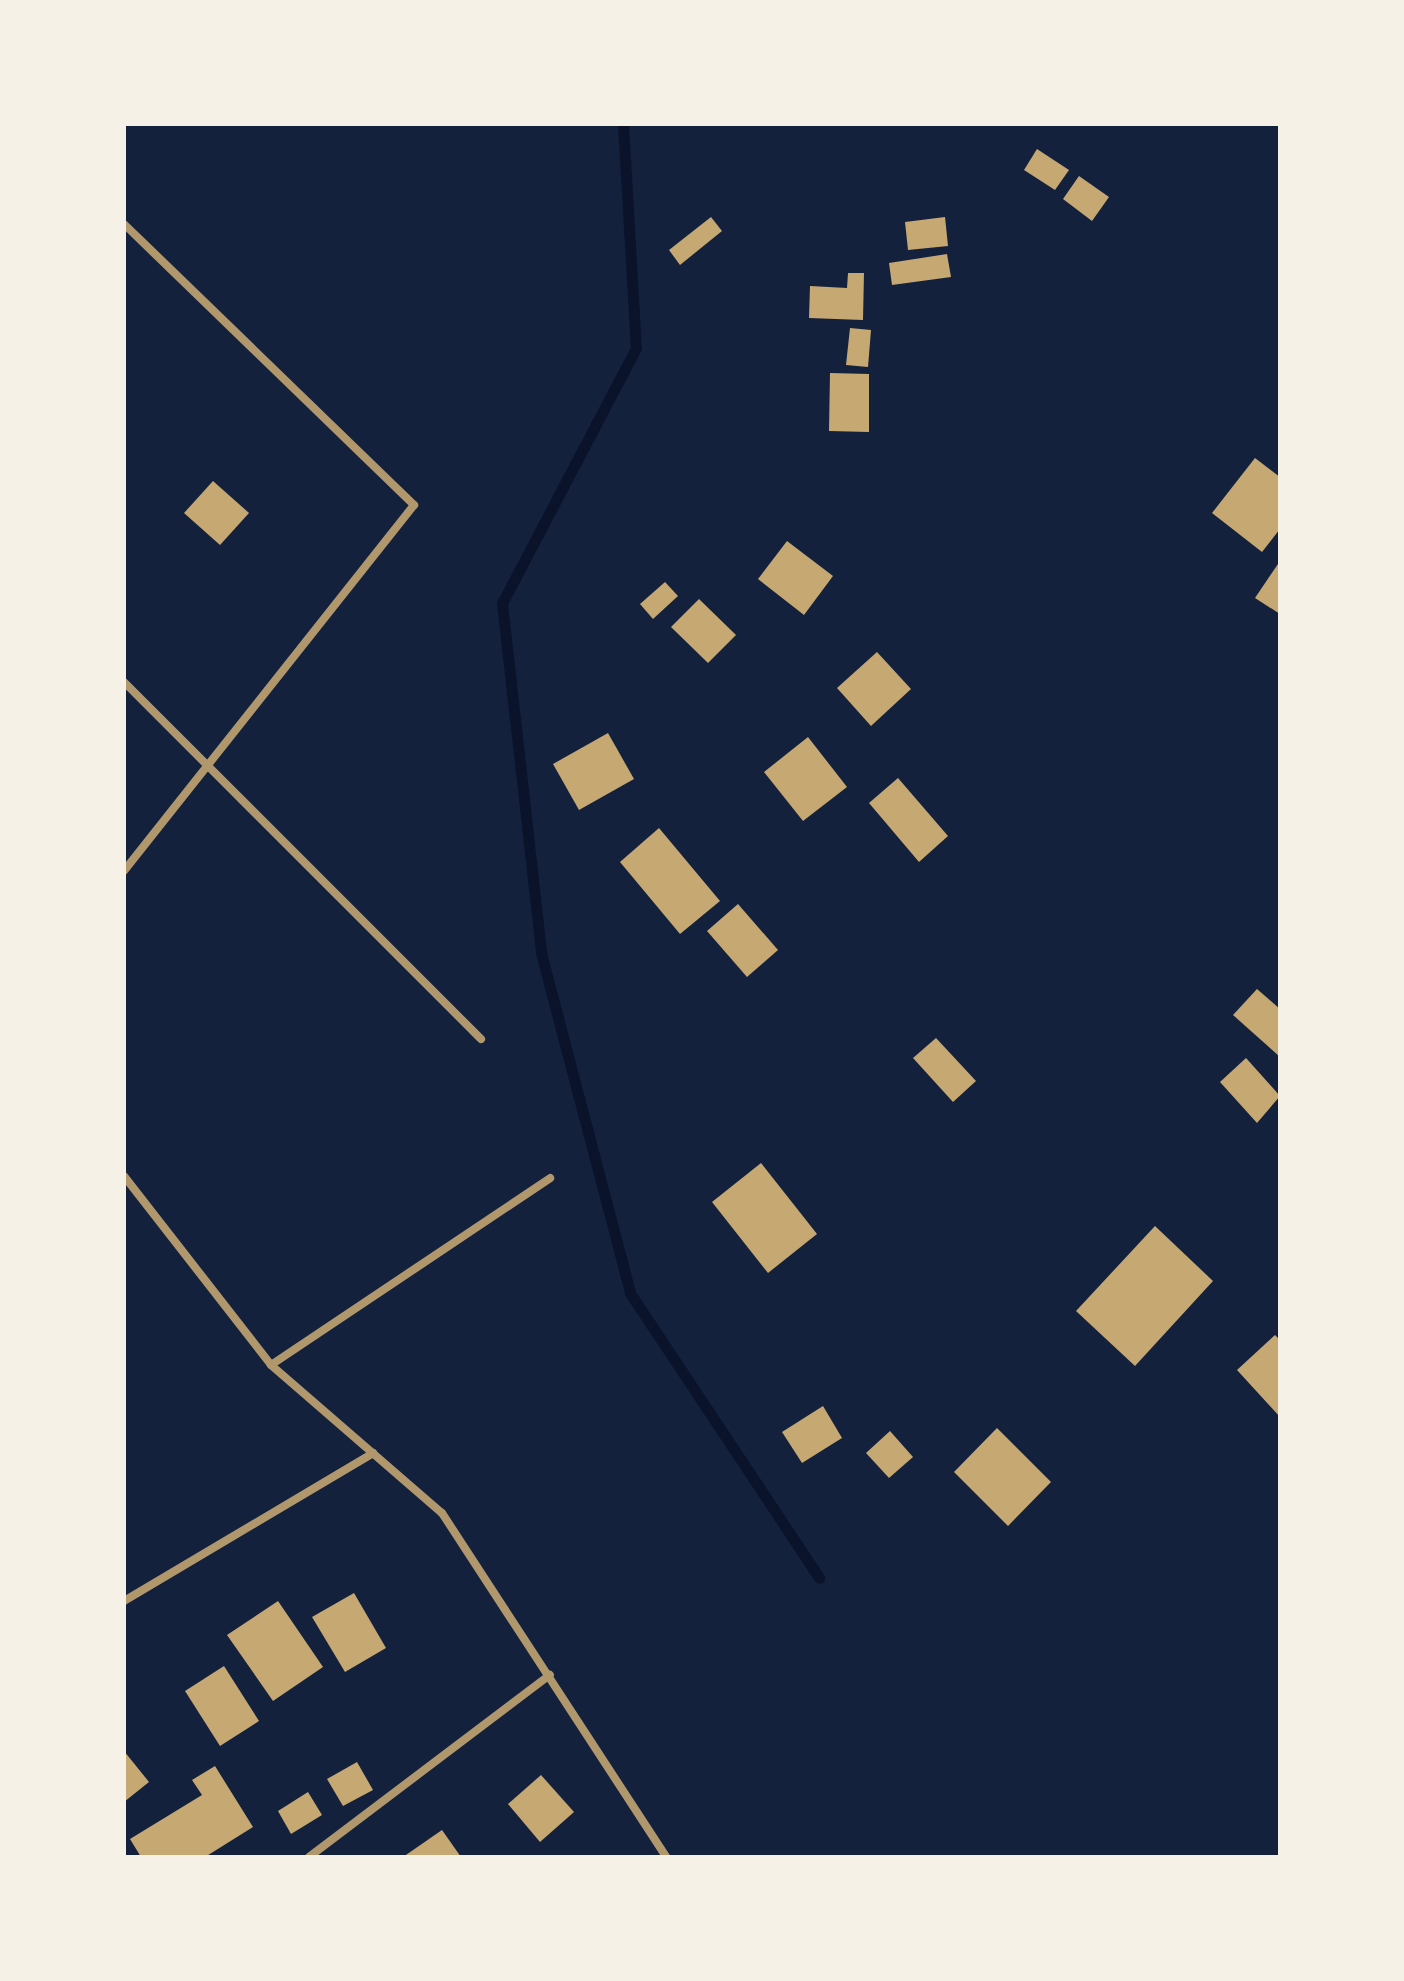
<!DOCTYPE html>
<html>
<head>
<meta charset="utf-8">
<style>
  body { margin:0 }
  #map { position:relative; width:1404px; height:1981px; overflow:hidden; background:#14213d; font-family:Manrope,sans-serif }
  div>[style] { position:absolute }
  .stream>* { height:11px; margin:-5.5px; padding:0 5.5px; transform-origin:5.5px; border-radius:5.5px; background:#0b132b }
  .building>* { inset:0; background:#c6a872 }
  .minor>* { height:8px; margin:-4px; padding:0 4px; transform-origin:4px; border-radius:4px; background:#b1986c }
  span { translate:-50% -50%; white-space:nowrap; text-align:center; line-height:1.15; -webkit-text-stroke:8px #f6f1e7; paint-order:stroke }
  .frame { position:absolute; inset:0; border:126px solid #f6f1e7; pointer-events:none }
</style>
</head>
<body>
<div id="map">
  <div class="stream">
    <div style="left:623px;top:124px;width:224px;rotate:86.7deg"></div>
    <div style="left:636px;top:348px;width:288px;rotate:117.7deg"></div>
    <div style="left:502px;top:603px;width:352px;rotate:83.6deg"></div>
    <div style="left:541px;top:953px;width:351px;rotate:75.3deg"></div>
    <div style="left:630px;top:1293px;width:342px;rotate:56.4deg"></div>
  </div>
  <div class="building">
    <div style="clip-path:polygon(1037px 149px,1069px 170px,1055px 190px,1024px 170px)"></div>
    <div style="clip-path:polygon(1079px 176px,1109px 197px,1092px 221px,1063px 199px)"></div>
    <div style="clip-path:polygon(711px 217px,722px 231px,680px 265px,669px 250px)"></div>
    <div style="clip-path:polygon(945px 217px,948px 246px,908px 250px,905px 222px)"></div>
    <div style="clip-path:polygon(947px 254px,951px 277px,892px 285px,889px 263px)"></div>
    <div style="clip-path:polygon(848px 273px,864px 273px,863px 320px,809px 318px,810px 286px,847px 288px)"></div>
    <div style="clip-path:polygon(850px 328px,871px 330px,868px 367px,846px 365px)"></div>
    <div style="clip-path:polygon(830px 373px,869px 374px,869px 432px,829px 431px)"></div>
    <div style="clip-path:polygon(1255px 458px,1280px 477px,1280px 529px,1262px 552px,1212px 513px)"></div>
    <div style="clip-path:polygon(213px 481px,249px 513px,220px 545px,184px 513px)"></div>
    <div style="clip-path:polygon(787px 541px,833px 576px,804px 615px,758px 579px)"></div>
    <div style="clip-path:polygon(1280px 561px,1280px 614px,1255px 598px)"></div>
    <div style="clip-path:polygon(665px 582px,678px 596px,653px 619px,640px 604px)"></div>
    <div style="clip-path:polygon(699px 599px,736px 635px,708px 663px,671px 627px)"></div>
    <div style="clip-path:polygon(877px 652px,911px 689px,871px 726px,837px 688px)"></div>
    <div style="clip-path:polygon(608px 733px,634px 779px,579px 810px,553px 764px)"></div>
    <div style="clip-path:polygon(808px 737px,847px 787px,803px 821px,764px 772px)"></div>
    <div style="clip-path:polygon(898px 778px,948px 836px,919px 862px,869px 803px)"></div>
    <div style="clip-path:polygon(659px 828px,720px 901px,680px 934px,620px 862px)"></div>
    <div style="clip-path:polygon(738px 904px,778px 950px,747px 977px,707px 931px)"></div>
    <div style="clip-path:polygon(1257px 989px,1280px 1009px,1280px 1057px,1233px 1015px)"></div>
    <div style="clip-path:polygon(936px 1038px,976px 1081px,953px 1102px,913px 1058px)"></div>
    <div style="clip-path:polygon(1246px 1058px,1280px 1096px,1257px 1123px,1220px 1082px)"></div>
    <div style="clip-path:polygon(761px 1163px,817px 1234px,768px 1273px,712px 1202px)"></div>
    <div style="clip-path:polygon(1155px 1226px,1213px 1281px,1135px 1366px,1076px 1311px)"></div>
    <div style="clip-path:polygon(1275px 1335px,1280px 1340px,1280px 1417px,1237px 1370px)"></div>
    <div style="clip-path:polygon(823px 1406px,842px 1438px,802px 1463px,782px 1432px)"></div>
    <div style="clip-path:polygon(997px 1428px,1051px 1482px,1008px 1526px,954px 1472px)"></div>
    <div style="clip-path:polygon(890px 1431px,913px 1457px,889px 1478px,866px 1453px)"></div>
    <div style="clip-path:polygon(354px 1593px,386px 1648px,345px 1672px,312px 1617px)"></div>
    <div style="clip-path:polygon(278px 1601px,323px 1667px,273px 1701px,227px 1635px)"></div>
    <div style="clip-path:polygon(224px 1666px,259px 1721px,220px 1746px,185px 1691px)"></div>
    <div style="clip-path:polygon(124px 1751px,149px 1782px,124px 1802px)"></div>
    <div style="clip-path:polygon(357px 1762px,373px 1790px,343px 1806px,327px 1779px)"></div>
    <div style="clip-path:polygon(215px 1766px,253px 1827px,205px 1857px,141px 1857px,130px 1839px,202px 1795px,192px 1780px)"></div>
    <div style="clip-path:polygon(541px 1775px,574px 1812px,540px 1842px,508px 1804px)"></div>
    <div style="clip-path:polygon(308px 1792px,322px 1815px,291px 1834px,278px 1811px)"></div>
    <div style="clip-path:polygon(442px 1830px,461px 1857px,403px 1857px)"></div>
  </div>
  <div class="minor">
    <div style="left:124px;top:224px;width:404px;rotate:44.1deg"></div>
    <div style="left:414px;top:505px;width:467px;rotate:128.4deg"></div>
    <div style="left:124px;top:682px;width:505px;rotate:45deg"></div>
    <div style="left:124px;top:1176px;width:239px;rotate:52.1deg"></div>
    <div style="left:271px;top:1365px;width:226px;rotate:40.9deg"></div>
    <div style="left:442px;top:1513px;width:411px;rotate:56.9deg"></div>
    <div style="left:271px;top:1365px;width:336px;rotate:-33.8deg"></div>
    <div style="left:124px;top:1601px;width:290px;rotate:-30.7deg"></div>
    <div style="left:309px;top:1857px;width:302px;rotate:-37.1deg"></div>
  </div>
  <div class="frame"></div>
</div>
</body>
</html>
